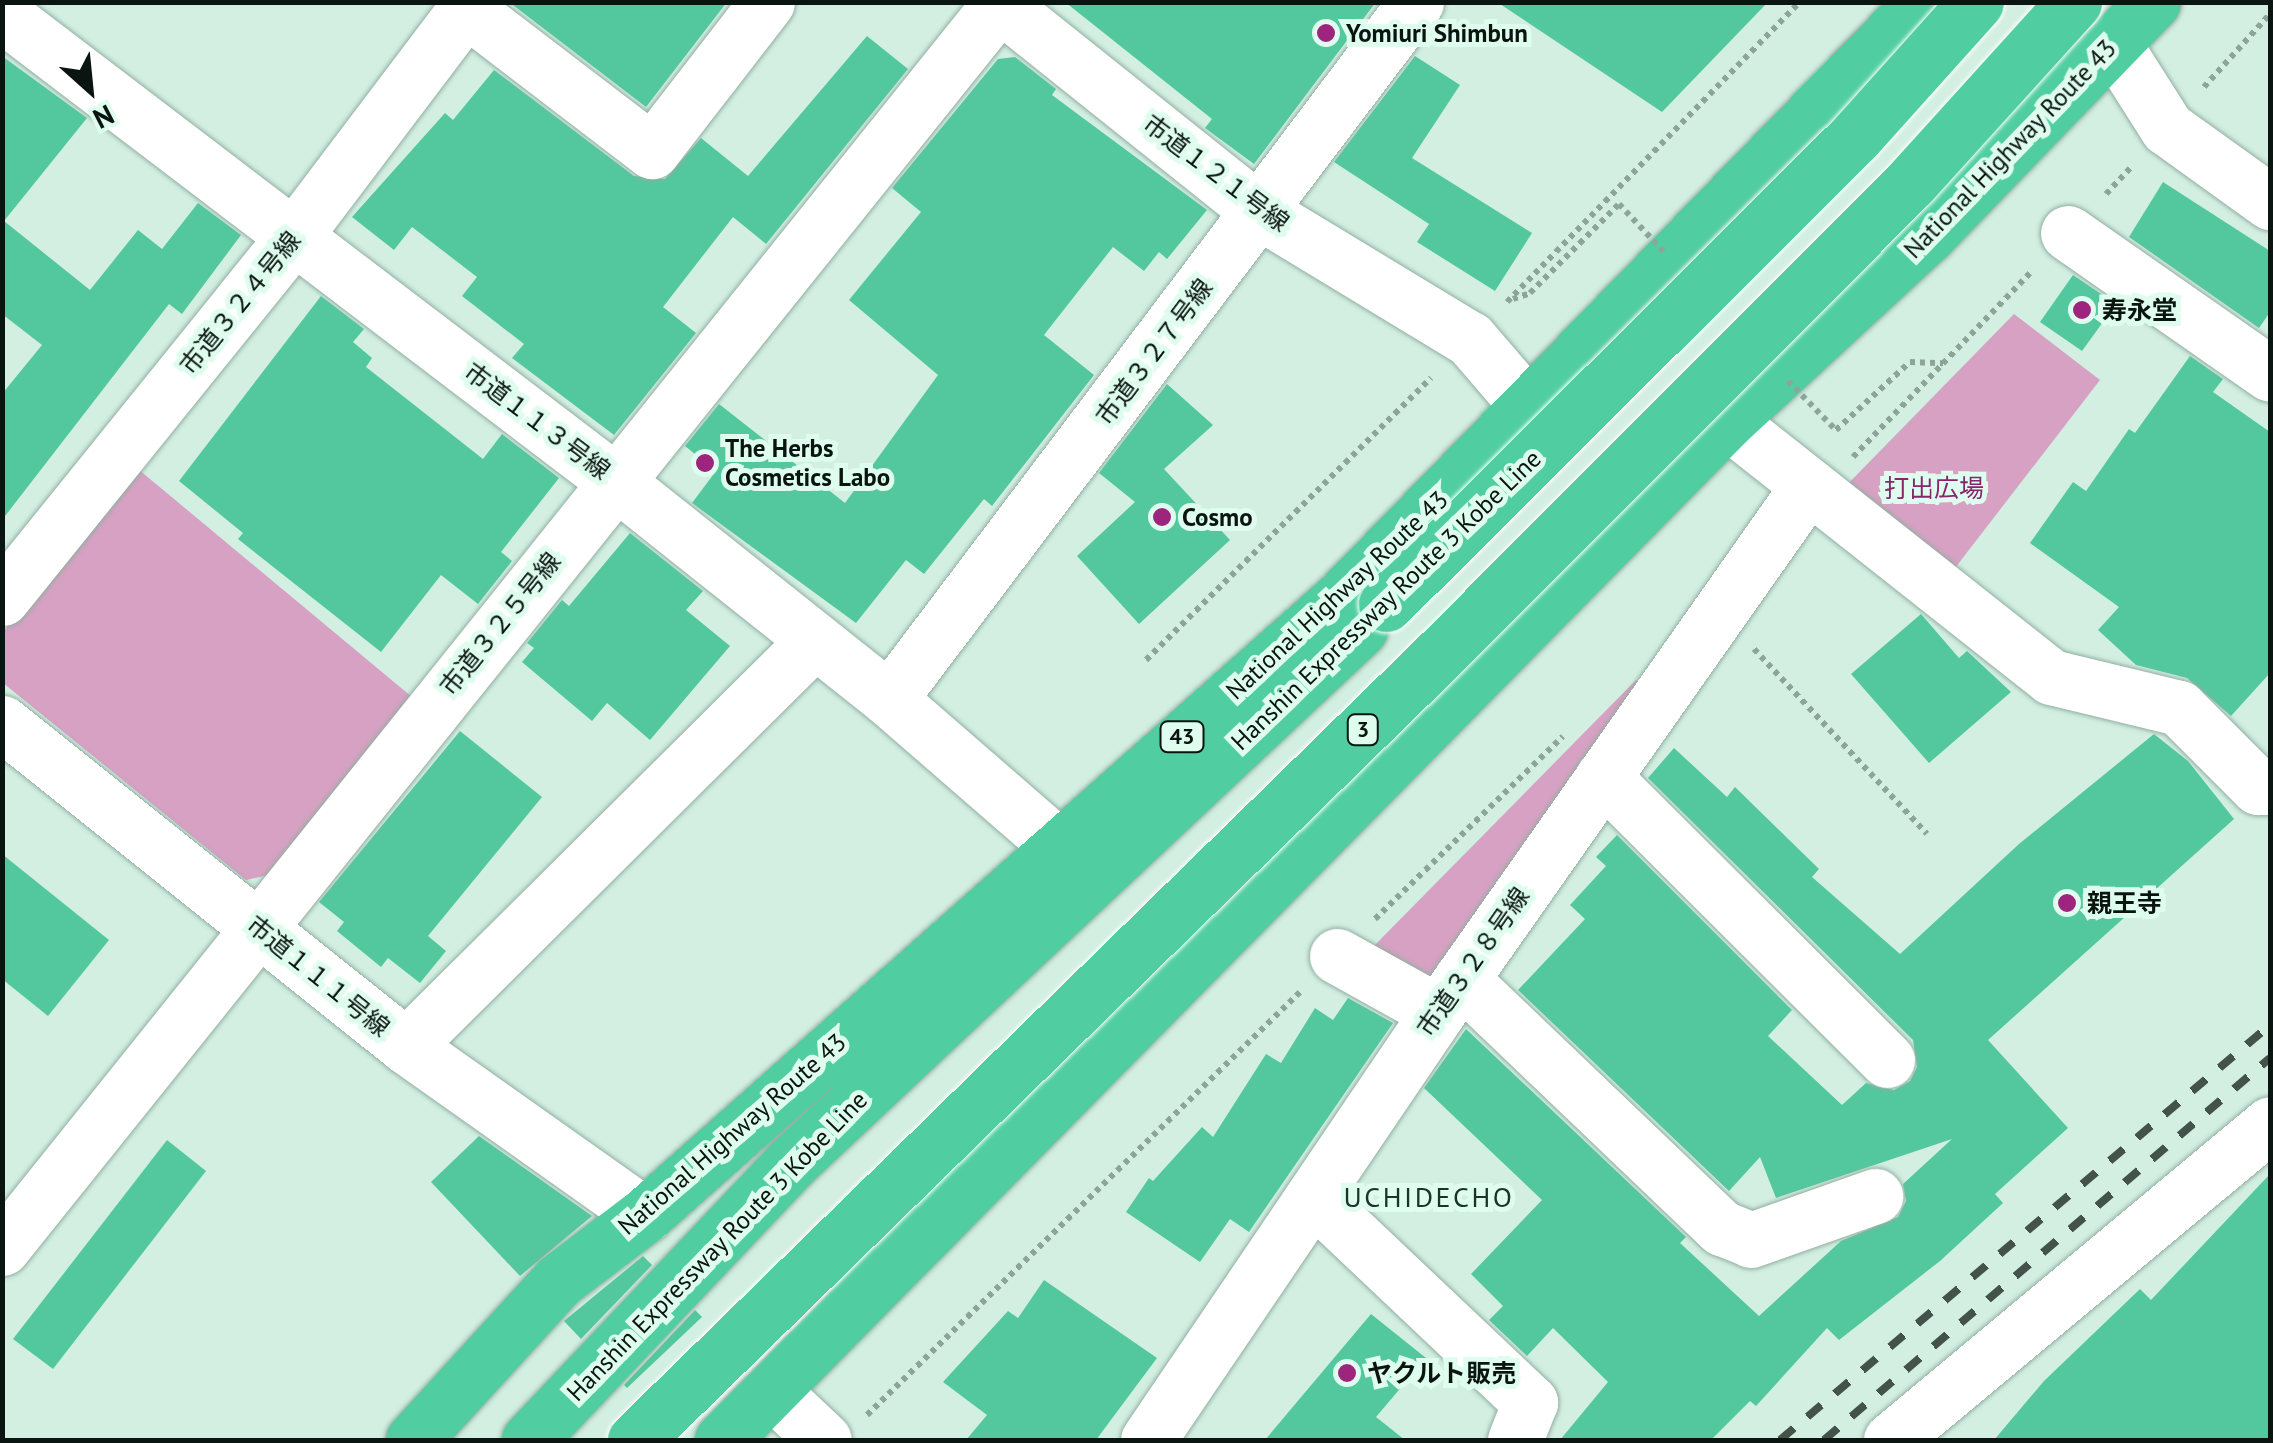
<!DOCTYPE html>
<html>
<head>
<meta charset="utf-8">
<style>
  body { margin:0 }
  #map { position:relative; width:2273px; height:1443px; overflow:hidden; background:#d2efe2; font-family:"PT Sans","Noto Sans JP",sans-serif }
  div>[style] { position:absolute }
  .green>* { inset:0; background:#d7a1c3 }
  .building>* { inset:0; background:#53c89e }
  .path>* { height:6px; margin-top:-3px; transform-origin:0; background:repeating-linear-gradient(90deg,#8da49a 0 5px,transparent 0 10px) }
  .roads { filter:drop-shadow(0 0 2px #92aea1) drop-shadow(0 0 2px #92aea1) }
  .street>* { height:55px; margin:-27.5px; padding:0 27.5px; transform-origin:27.5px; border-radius:27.5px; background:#fff }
  .highway>* { height:55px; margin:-27.5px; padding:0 27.5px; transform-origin:27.5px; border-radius:27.5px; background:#50cea2 }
  .rail>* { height:8px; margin-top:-4px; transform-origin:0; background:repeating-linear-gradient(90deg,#43534c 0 18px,transparent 0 36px) }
  .path-bridge>* { height:6px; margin-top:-3px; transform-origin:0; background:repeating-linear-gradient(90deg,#8da49a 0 5px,transparent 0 10px) }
  .bridges { filter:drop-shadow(0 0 2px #fff) drop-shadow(0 0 2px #fff) }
  .highway-bridge>* { height:55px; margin:-27.5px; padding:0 27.5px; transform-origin:27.5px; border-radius:27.5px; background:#50cea2 }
  .dots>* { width:28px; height:28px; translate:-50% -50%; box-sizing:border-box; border:5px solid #dffdef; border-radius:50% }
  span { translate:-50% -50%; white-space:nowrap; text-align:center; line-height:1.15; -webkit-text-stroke:10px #dffdef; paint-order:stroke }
  .shield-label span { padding:2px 8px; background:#dffdef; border:2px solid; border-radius:8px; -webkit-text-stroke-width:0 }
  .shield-label { font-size:22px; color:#0a1410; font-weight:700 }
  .poi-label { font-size:25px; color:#0a1410; font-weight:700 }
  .left { translate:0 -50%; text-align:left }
  .street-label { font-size:25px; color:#0a1410 }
  .park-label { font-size:25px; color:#88266c }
  .neighbourhood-label { font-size:28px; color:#1b332a; letter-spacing:2.5px }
  .frame { position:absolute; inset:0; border:5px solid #0a1410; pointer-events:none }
  .north { position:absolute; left:40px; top:40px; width:100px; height:100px; -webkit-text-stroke:8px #dffdef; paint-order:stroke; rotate:153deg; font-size:28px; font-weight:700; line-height:40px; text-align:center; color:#0a1410 }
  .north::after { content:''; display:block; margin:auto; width:35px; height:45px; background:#0a1410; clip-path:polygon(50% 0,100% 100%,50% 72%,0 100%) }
</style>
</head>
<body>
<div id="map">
  <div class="green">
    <div style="clip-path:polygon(2014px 314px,2100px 380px,1945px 581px,1837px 495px)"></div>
    <div style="clip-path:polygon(138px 469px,412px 697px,273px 874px,246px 880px,3px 683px,3px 632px)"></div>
    <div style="clip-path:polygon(1636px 680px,1648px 684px,1440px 991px,1366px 954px)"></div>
  </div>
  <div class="building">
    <div style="clip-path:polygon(509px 2px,727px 2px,646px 107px)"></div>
    <div style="clip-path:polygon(1065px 2px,1376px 2px,1254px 164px,1205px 128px,1212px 119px)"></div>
    <div style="clip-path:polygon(1497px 2px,1768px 2px,1662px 112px)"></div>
    <div style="clip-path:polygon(867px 36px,908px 69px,766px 244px,733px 217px,663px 307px,696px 333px,614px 435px,512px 358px,524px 344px,462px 296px,477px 277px,412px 227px,394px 250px,352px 217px,445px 113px,453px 120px,494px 70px,634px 176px,665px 179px,701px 138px,748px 176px)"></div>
    <div style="clip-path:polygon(2px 56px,87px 118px,4px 221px,90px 290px,138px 230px,162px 249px,198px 203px,241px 235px,182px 314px,169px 304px,2px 520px,2px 394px,42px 345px,2px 314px)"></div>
    <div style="clip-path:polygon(1415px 56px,1460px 85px,1412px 158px,1532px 233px,1495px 291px,1417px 242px,1429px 224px,1334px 162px)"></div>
    <div style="clip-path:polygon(1015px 57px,1056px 89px,1052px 95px,1207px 210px,1167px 259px,1159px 252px,1144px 271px,1113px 247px,1044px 335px,1094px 375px,992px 506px,984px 499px,924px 574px,906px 560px,856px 623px,692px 503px,716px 471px,685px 446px,719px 404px,845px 503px,938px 375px,849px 300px,921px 212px,892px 188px,998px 59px)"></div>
    <div style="clip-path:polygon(2163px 182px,2270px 251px,2270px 312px,2259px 328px,2129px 237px)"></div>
    <div style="clip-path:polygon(2073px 275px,2116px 304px,2082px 351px,2040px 322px)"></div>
    <div style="clip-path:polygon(321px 296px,364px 329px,353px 342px,372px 358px,366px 367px,483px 459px,502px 434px,559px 478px,501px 552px,512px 561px,478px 604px,441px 575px,381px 652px,238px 539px,243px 533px,179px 481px)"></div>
    <div style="clip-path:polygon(2190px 356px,2223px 379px,2213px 392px,2270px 432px,2270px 673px,2231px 716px,2187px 678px,2136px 665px,2098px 630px,2119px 607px,2030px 543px,2073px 482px,2086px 491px,2129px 429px,2135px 433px)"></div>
    <div style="clip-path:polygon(1167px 384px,1213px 425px,1164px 469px,1230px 540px,1139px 624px,1077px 556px,1135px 502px,1099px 473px)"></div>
    <div style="clip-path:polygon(630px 533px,703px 591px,686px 610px,730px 646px,650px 740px,607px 703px,592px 721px,522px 662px,534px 648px,527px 643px,562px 600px,569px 606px)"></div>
    <div style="clip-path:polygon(1921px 614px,1959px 658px,1967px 651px,2011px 692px,1929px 763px,1851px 674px)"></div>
    <div style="clip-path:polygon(460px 731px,542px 797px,428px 936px,446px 951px,420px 983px,388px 958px,381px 967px,337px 931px,344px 922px,319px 902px)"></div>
    <div style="clip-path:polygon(2154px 734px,2188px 761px,2234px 819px,1988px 1040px,2068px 1128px,1995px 1194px,2003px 1203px,1940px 1261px,1839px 1340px,1827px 1328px,1756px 1406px,1750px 1401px,1711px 1440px,1560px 1440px,1608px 1382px,1553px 1328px,1527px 1356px,1489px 1320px,1503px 1306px,1471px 1274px,1542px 1200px,1424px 1088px,1466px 1029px,1686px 1237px,1680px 1243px,1759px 1316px,1841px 1241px,1898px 1217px,1906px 1201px,1903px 1184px,1952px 1139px,1776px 1198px,1760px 1157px,1729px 1191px,1518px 990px,1585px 919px,1570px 905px,1606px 866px,1596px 857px,1617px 835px,1792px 1010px,1768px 1036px,1842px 1105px,1866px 1083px,1894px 1090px,1910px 1081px,1917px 1067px,1913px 1040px,1648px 778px,1674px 748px,1727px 797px,1735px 787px,1819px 869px,1812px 877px,1900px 954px,2019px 844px)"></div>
    <div style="clip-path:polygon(2px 854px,109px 940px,48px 1016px,2px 979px)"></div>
    <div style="clip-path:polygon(1348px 998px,1393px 1023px,1249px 1232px,1230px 1219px,1200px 1262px,1126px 1212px,1149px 1178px,1153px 1181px,1202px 1127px,1213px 1137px,1266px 1054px,1281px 1063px,1315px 1008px,1333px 1020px)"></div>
    <div style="clip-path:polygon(479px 1136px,592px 1216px,520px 1276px,431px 1182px)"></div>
    <div style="clip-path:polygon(167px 1140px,206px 1171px,53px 1369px,13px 1339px)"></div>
    <div style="clip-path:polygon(2270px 1174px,2270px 1440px,1994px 1440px,2044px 1381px,2140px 1289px,2151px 1300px)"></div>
    <div style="clip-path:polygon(643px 1256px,652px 1265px,581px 1339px,564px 1321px)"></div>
    <div style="clip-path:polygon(1044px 1280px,1157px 1358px,1096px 1440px,966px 1440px,987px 1415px,943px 1382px,1008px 1311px,1018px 1318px)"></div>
    <div style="clip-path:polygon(695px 1310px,702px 1317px,627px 1388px,624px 1385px)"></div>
    <div style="clip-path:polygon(1371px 1314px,1426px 1358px,1376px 1417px,1405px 1440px,1265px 1440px)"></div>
  </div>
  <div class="path">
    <div style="left:2204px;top:87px;width:98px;rotate:-47.9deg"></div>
    <div style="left:2106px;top:194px;width:38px;rotate:-47deg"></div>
    <div style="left:1513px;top:299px;width:18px;rotate:-19deg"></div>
    <div style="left:1530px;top:293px;width:126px;rotate:-45deg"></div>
    <div style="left:1507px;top:302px;width:419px;rotate:-45.7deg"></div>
    <div style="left:1836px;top:430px;width:100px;rotate:-42.6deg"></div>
    <div style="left:1910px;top:362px;width:33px;rotate:2deg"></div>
    <div style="left:1853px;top:457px;width:258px;rotate:-46.1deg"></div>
    <div style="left:1754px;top:649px;width:253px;rotate:46.9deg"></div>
    <div style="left:1146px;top:660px;width:401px;rotate:-44.7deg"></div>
    <div style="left:1375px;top:919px;width:262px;rotate:-44.2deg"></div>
    <div style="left:867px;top:1415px;width:607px;rotate:-44.33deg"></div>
  </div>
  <div class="roads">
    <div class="street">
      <div style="left:997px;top:2px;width:337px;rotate:38.6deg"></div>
      <div style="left:1260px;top:212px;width:245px;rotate:31.2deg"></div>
      <div style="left:1470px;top:339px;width:94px;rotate:49.3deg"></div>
      <div style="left:466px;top:9px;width:234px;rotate:37.4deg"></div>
      <div style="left:652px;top:151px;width:188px;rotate:-52.3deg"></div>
      <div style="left:2px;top:14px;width:771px;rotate:37.3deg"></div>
      <div style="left:615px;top:481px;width:350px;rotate:38.5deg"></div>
      <div style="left:889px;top:699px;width:223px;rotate:41deg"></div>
      <div style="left:2113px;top:43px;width:101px;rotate:57.6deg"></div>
      <div style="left:2167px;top:128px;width:127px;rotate:35.7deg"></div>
      <div style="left:2068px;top:233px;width:246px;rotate:34.9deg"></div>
      <div style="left:1727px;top:421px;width:413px;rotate:38.3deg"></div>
      <div style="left:2051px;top:677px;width:132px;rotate:13.6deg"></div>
      <div style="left:2179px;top:708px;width:112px;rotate:45deg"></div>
      <div style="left:2258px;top:787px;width:12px"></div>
      <div style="left:2px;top:598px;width:465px;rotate:-51.1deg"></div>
      <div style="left:294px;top:236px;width:293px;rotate:-52.9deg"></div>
      <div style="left:889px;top:699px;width:874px;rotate:-52.91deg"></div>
      <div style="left:2px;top:723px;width:517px;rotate:38.64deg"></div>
      <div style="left:406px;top:1046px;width:293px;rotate:35.3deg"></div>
      <div style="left:1603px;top:777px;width:401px;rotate:44.9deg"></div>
      <div style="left:1337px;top:956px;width:115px;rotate:29deg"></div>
      <div style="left:1461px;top:979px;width:361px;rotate:43.7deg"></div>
      <div style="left:1722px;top:1228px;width:31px;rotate:22deg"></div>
      <div style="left:1751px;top:1240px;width:132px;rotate:-19.5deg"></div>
      <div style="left:406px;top:1046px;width:575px;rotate:-44.79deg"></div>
      <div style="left:1313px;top:1197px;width:299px;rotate:43.4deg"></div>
      <div style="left:1530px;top:1402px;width:41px;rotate:111.5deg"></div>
      <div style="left:2px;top:1248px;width:1597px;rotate:-51.28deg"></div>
      <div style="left:772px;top:1391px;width:71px;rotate:43.3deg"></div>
      <div style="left:1148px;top:1440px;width:517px;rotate:-55.88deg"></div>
      <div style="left:1438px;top:1012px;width:639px;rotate:-54.87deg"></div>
      <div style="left:1891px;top:1440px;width:493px;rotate:-39.8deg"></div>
    </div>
    <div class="highway">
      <div style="left:413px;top:1440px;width:215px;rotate:-47.6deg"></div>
      <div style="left:558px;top:1281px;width:109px;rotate:-37.2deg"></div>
      <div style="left:645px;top:1215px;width:932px;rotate:-41.56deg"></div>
      <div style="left:1342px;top:597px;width:831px;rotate:-45.73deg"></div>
      <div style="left:529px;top:1440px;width:383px;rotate:-46.6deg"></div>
      <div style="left:792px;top:1162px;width:779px;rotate:-43.18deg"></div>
      <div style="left:722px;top:1440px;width:1431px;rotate:-45.4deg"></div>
      <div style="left:1727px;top:421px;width:272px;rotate:-42.8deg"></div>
      <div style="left:1927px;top:236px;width:325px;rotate:-46deg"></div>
    </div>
  </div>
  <div class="rail">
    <div style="left:1780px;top:1440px;width:642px;rotate:-40.26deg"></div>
    <div style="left:1824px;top:1440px;width:587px;rotate:-40.58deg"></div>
  </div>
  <div class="path-bridge">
    <div style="left:1619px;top:204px;width:67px;rotate:46.8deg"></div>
    <div style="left:1788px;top:381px;width:69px;rotate:45.6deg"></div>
  </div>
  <div class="bridges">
    <div class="highway-bridge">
      <div style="left:1386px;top:604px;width:662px;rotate:-44.88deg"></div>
      <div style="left:1855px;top:137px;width:181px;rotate:-48.1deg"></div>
      <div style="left:635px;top:1440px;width:1131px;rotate:-44.32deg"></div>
      <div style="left:1444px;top:650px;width:661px;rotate:-45.06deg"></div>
      <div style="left:1911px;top:182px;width:243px;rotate:-47.8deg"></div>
    </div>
  </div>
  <div class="dots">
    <div style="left:1326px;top:33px;background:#9d257d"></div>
    <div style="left:2082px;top:310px;background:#9d257d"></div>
    <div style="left:705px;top:463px;background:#9d257d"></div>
    <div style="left:1162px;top:517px;background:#9d257d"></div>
    <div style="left:2067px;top:903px;background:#9d257d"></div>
    <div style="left:1347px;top:1373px;background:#9d257d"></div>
  </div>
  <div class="shield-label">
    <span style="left:1363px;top:730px">3</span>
    <span style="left:1182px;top:737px">43</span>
  </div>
  <div class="poi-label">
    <span class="left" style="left:1346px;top:33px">Yomiuri Shimbun</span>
    <span class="left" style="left:2102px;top:310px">寿永堂</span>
    <span class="left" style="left:725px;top:463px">The Herbs<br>Cosmetics Labo</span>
    <span class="left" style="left:1182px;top:517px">Cosmo</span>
    <span class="left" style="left:2087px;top:903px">親王寺</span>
    <span class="left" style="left:1367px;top:1373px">ヤクルト販売</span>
  </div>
  <div class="street-label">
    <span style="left:2010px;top:149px;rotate:-46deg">National Highway Route 43</span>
    <span style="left:1216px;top:173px;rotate:37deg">市道１２１号線</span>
    <span style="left:240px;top:303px;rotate:-51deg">市道３２４号線</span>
    <span style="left:1154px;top:352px;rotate:-53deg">市道３２７号線</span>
    <span style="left:537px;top:421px;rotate:37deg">市道１１３号線</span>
    <span style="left:1337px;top:595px;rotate:-43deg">National Highway Route 43</span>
    <span style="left:1386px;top:600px;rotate:-44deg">Hanshin Expressway Route 3 Kobe Line</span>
    <span style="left:500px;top:624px;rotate:-51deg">市道３２５号線</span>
    <span style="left:1473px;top:962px;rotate:-55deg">市道３２８号線</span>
    <span style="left:318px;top:976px;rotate:39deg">市道１１１号線</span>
    <span style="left:732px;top:1134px;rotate:-41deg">National Highway Route 43</span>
    <span style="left:717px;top:1246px;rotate:-46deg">Hanshin Expressway Route 3 Kobe Line</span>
  </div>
  <div class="park-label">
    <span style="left:1934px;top:488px">打出広場</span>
  </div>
  <div class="neighbourhood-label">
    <span style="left:1429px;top:1197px">UCHIDECHO</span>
  </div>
  <div class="frame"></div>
  <div class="north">N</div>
</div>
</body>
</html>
